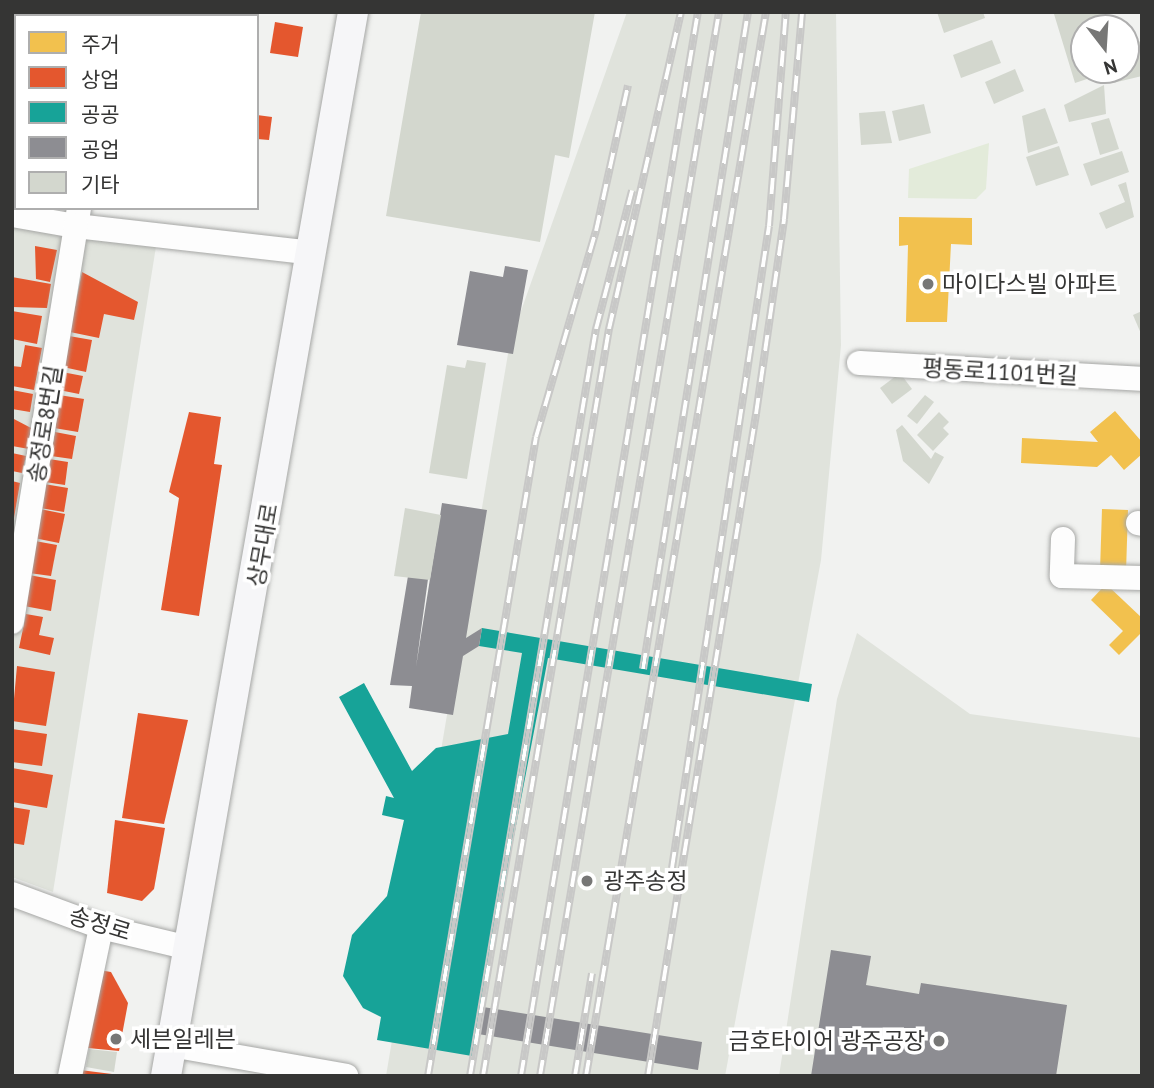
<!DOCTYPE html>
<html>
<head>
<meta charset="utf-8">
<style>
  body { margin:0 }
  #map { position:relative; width:1154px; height:1088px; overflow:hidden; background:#f1f2f0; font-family:"PT Sans","Noto Sans KR",sans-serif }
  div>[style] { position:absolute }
  .built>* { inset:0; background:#e0e3dc }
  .green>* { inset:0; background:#e3ebda }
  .homes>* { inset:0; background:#f2c14e }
  .shops>* { inset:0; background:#e4572e }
  .public>* { inset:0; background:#17a398 }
  .industry>* { inset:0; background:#8d8d92 }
  .building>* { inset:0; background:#d3d7ce }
  .roads { filter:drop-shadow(0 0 2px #a6a7a5) drop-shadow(0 0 2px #a6a7a5) }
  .minor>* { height:24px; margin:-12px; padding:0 12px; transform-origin:12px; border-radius:12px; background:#fdfdfd }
  .major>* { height:30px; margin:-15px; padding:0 15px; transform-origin:15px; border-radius:15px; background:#f6f6f8 }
  .rail>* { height:8px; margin-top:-4px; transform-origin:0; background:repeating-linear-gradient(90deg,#fff 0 16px,#c8c8c7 0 32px); box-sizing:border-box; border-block:2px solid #c8c8c7 }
  .dots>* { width:19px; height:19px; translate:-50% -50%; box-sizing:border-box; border:4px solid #fff; border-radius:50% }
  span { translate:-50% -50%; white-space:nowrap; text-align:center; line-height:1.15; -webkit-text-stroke:7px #fff; paint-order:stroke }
  .poi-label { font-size:23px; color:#353534 }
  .left { translate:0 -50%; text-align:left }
  .right { translate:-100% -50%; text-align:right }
  .street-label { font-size:23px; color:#353534 }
  .frame { position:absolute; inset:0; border:14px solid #353534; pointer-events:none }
  .legend { position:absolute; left:14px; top:14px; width:245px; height:196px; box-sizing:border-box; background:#fff; border:2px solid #aeaeae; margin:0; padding:9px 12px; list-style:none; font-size:21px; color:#353534 }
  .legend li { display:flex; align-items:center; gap:14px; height:35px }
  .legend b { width:35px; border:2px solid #aeaeae }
  .north { position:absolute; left:1070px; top:14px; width:70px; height:70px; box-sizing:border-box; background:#fff; border:2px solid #aeaeae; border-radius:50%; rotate:163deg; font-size:19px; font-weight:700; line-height:28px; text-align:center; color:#353534 }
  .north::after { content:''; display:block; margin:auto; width:24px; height:32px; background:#777776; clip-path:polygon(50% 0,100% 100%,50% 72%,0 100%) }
</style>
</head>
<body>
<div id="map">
  <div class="built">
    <div style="clip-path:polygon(627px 12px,836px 12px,841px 345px,821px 560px,725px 1076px,386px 1076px,510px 342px)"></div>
    <div style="clip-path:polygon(12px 208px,158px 234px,53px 892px,12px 877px)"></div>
    <div style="clip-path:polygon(857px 633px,970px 714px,1142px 738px,1142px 1076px,779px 1076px,837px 699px)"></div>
  </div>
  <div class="green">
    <div style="clip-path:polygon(989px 143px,986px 189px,976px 199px,908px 198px,909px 169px)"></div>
  </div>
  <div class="homes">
    <div style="clip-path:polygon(12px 70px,16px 71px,16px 158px,12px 158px)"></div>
    <div style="clip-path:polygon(899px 217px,972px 218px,972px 245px,951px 244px,947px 322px,906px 322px,908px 245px,899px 246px)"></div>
    <div style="clip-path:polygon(1115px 411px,1142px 442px,1142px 454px,1124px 470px,1111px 455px,1097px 467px,1021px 463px,1022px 438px,1098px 442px,1090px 432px)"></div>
    <div style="clip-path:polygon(1102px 509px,1128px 510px,1126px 572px,1100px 571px)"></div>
    <div style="clip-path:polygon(1106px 584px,1142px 618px,1142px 632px,1119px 655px,1109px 645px,1123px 631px,1091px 600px)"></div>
  </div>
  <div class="shops">
    <div style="clip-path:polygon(275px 22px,303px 27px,298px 57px,270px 53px)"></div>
    <div style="clip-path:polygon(257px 115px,272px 117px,269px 140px,257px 139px)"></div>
    <div style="clip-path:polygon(35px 246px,57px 250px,50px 282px,36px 279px)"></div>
    <div style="clip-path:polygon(82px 272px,138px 302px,134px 320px,104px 314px,99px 338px,70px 332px)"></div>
    <div style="clip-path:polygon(12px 277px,51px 284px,47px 308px,12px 307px)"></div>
    <div style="clip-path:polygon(12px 311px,42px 316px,37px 344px,12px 339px)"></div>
    <div style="clip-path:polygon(69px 336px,92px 340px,86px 372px,63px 367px)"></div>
    <div style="clip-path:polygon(25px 345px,42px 348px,34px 390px,12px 386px,12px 366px,21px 367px)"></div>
    <div style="clip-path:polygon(62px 372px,83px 376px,79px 394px,59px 390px)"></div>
    <div style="clip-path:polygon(12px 390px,33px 394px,30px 412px,12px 409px)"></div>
    <div style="clip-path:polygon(59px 395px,84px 399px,78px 432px,54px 428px)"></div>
    <div style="clip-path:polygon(189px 412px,221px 417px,214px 464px,222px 465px,199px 616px,161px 610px,179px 498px,169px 492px)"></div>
    <div style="clip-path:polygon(12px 418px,33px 429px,29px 449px,12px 446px)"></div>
    <div style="clip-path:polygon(55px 432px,76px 436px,72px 459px,51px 456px)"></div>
    <div style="clip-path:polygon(12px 453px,26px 456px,22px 473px,12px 471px)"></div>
    <div style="clip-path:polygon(49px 459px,68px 462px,65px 485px,45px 482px)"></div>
    <div style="clip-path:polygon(12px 481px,20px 483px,14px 518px,12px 518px)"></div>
    <div style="clip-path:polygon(44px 484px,68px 488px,64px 512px,40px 508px)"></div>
    <div style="clip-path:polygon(40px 509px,65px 514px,59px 543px,34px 538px)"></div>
    <div style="clip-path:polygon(35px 541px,57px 545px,51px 576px,29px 573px)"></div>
    <div style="clip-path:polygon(29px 575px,56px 580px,51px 611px,24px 606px)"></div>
    <div style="clip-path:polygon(26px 614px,43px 617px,39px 635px,54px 638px,50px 655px,19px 648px)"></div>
    <div style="clip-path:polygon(17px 666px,55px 672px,46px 726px,12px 721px)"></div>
    <div style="clip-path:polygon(138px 713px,188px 720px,164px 824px,122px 818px)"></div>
    <div style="clip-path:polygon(12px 729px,47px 734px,42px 766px,12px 762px)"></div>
    <div style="clip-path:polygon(12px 768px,53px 775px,47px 808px,12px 802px)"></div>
    <div style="clip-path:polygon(12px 807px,30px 810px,24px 845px,12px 843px)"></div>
    <div style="clip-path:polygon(115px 820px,165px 828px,154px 889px,142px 901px,107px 893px)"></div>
    <div style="clip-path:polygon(99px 970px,111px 972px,128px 1003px,119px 1051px,88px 1048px)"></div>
    <div style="clip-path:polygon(80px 1070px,112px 1074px,112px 1076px,79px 1076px)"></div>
  </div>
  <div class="public">
    <div style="clip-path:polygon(482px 628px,812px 684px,809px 702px,548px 658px,472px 1056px,377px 1040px,381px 1017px,363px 1008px,343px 976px,352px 935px,387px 896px,404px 820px,382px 815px,386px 796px,394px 798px,339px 697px,364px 683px,412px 771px,436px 748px,508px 734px,522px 653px,479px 646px)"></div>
  </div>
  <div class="industry">
    <div style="clip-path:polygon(505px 266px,528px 270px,513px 354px,457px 345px,470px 271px,503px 277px)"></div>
    <div style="clip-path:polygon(442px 503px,487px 510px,466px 638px,482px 628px,479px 646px,463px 656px,453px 715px,409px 708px,412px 686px,390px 685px,408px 576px,428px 579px,416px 667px)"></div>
    <div style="clip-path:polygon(831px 950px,871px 956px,866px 985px,919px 994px,921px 983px,1067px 1005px,1056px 1076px,811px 1076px)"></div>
    <div style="clip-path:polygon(483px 1007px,702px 1042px,698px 1070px,478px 1034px)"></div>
  </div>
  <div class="building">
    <div style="clip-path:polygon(421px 12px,595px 12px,569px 158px,555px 155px,540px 242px,386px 216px)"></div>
    <div style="clip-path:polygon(937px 12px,983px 12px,985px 18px,944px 33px)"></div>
    <div style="clip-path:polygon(1103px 12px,1107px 28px,1084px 28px,1084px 70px,1099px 75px,1075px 83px,1054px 14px)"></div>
    <div style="clip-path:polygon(992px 40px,1001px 63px,961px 78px,953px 55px)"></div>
    <div style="clip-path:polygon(1142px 41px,1142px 76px,1113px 83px,1110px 70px,1126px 70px,1126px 44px)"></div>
    <div style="clip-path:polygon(1015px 69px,1024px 91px,994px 104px,985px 82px)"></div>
    <div style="clip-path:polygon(1104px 85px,1106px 114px,1069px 122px,1064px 105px)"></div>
    <div style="clip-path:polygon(924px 104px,931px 133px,899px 141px,892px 111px)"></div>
    <div style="clip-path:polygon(1045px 108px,1058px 143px,1028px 153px,1022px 116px)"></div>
    <div style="clip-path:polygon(885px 111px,892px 143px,861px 145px,859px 113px)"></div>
    <div style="clip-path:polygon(1109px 118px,1119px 149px,1100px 155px,1091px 123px)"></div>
    <div style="clip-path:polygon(1059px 146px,1069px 175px,1036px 186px,1026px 157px)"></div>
    <div style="clip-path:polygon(1122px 151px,1129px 172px,1091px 186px,1083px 164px)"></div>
    <div style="clip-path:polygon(1126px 182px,1134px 217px,1106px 229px,1099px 213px,1125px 202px,1118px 185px)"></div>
    <div style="clip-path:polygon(1142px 311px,1142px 336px,1133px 315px)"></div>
    <div style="clip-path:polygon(467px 360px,486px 363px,467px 479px,429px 473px,447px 365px,465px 368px)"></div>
    <div style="clip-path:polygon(900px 373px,912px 389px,892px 404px,880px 388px)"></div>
    <div style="clip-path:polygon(925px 395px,934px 402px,917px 424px,907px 416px)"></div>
    <div style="clip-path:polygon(939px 412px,949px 422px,943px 428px,949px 434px,933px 451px,917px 435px)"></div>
    <div style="clip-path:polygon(902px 425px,931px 459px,935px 452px,944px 457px,929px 484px,903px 461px,896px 430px)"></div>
    <div style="clip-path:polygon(405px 508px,441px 515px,430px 580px,394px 576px)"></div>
    <div style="clip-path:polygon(89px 1049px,117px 1052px,114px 1072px,86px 1067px)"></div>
  </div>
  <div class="roads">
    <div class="minor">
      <div style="left:107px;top:16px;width:4px;rotate:-90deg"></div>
      <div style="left:79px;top:208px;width:18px;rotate:99deg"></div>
      <div style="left:76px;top:226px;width:238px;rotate:6.5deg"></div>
      <div style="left:12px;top:215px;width:65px;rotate:9.8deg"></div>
      <div style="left:76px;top:226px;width:401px;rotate:99.2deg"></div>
      <div style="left:859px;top:363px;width:283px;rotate:3.2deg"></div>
      <div style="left:1138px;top:523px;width:4px;rotate:14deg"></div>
      <div style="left:1063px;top:539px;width:37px;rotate:92deg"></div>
      <div style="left:1062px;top:576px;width:80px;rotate:1.4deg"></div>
      <div style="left:12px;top:894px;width:95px;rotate:20.3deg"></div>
      <div style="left:101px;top:927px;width:90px;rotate:13.4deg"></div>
      <div style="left:171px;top:1045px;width:178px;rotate:10deg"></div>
      <div style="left:70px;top:1076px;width:152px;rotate:-78.2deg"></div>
    </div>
    <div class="major">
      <div style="left:166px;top:1076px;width:1080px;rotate:-80.03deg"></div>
    </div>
  </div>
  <div class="rail">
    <div style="left:643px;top:669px;width:665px;rotate:-80.92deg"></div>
    <div style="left:672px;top:868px;width:649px;rotate:-81.41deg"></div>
    <div style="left:769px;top:226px;width:215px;rotate:-85.5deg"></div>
    <div style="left:428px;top:1076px;width:648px;rotate:-80.41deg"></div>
    <div style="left:536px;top:437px;width:215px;rotate:-73.8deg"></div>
    <div style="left:596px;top:231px;width:149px;rotate:-77.6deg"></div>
    <div style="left:470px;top:1076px;width:758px;rotate:-80.43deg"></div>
    <div style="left:596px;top:329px;width:143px;rotate:-75.4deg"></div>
    <div style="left:483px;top:1076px;width:758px;rotate:-80.43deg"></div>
    <div style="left:609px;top:329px;width:325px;rotate:-77.2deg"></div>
    <div style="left:521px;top:1076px;width:1079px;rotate:-80.56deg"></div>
    <div style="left:540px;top:1076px;width:1079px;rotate:-80.45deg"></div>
    <div style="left:575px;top:1076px;width:104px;rotate:-80.6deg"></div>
    <div style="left:586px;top:1076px;width:1079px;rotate:-80.4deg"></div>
    <div style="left:648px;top:1076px;width:671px;rotate:-80.73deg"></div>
    <div style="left:756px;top:414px;width:197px;rotate:-81.8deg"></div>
    <div style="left:784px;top:219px;width:208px;rotate:-85deg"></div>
  </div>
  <div class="dots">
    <div style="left:928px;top:284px;background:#777776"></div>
    <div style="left:587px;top:881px;background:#777776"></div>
    <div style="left:116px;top:1039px;background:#777776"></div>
    <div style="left:939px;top:1041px;background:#777776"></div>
  </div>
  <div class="poi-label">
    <span class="left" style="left:942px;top:284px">마이다스빌 아파트</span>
    <span class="left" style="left:603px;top:881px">광주송정</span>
    <span class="left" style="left:130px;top:1039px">세븐일레븐</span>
    <span class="right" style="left:925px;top:1041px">금호타이어 광주공장</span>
  </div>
  <div class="street-label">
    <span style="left:1000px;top:372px;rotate:3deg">평동로1101번길</span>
    <span style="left:45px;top:424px;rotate:-81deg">송정로8번길</span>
    <span style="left:263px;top:545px;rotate:-80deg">상무대로</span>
    <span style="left:100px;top:924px;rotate:17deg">송정로</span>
  </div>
  <div class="frame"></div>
  <ul class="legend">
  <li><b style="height:19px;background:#f2c14e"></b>주거</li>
  <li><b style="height:19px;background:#e4572e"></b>상업</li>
  <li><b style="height:19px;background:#17a398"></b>공공</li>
  <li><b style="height:19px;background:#8d8d92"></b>공업</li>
  <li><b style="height:19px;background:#d3d7ce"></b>기타</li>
  </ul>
  <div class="north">N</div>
</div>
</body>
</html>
